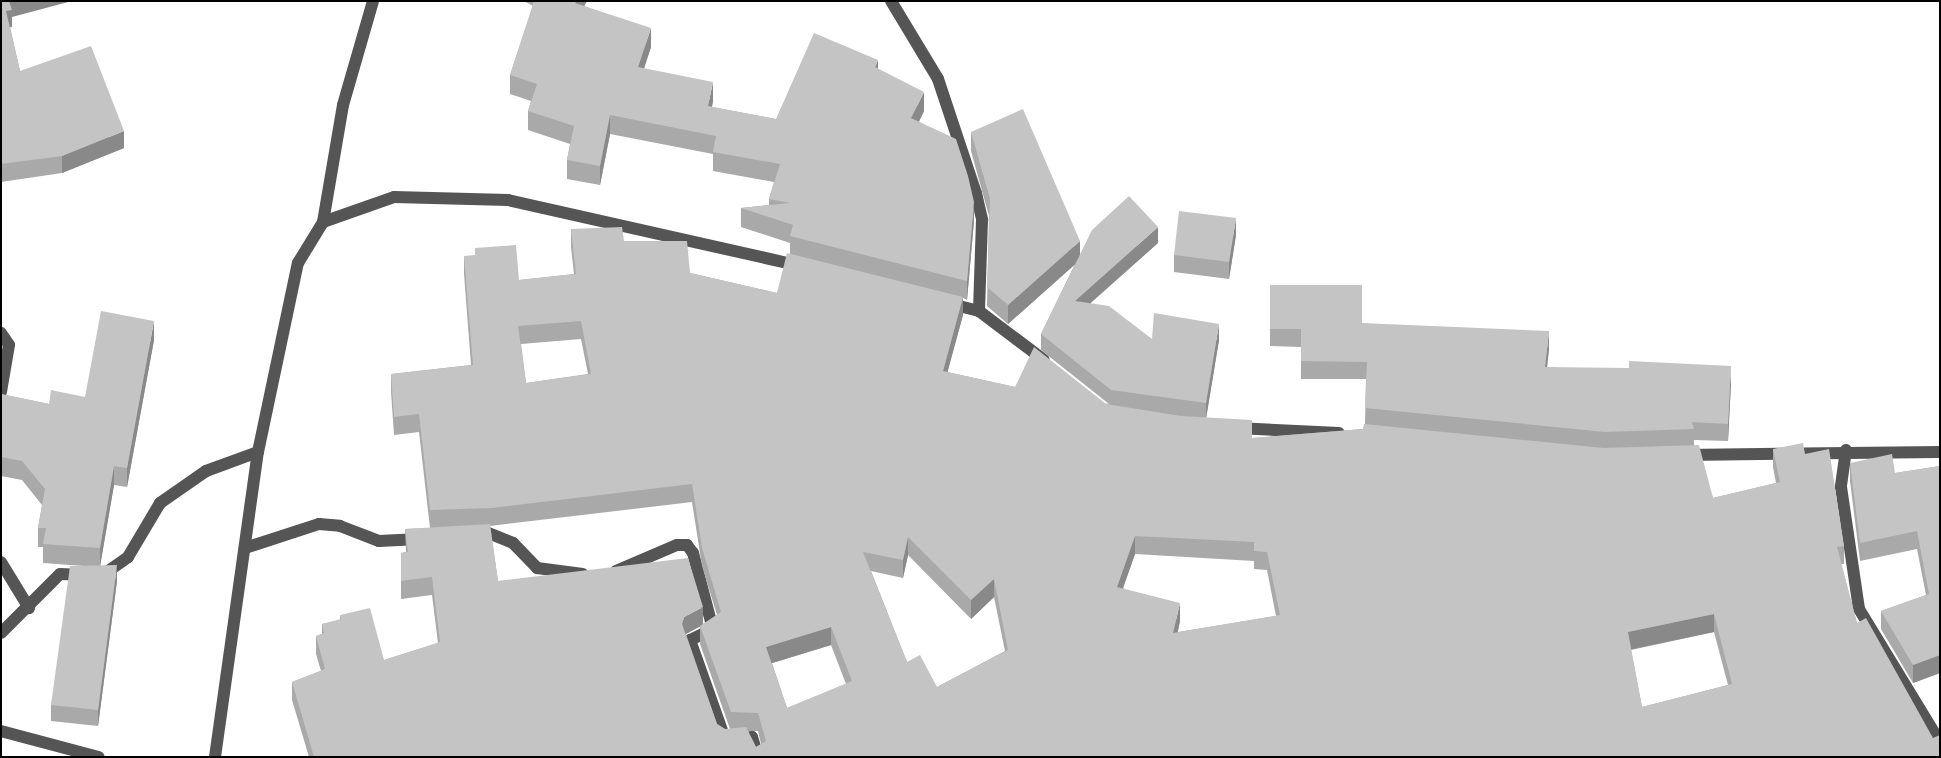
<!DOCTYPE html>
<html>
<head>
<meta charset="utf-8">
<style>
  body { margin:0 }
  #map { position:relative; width:1941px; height:758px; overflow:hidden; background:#fff; font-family:"IBM Plex Sans",sans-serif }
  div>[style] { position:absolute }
  .minor>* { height:12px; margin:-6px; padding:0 6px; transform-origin:6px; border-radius:6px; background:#555 }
  .wall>* { inset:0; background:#a9a9a9 }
  .shaded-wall>* { inset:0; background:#898989 }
  .building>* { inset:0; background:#c4c4c4 }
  span { translate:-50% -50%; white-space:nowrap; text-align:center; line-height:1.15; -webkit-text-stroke:4px #fff; paint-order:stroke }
  .frame { position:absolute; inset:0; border:2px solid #000; pointer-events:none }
</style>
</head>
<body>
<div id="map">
  <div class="minor">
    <div style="left:891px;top:1px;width:91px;rotate:58.9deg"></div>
    <div style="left:938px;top:79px;width:120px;rotate:71.6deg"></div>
    <div style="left:976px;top:193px;width:28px;rotate:77deg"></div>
    <div style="left:982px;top:220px;width:91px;rotate:91.9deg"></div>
    <div style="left:979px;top:311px;width:81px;rotate:37deg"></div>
    <div style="left:323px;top:222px;width:75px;rotate:-19.4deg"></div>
    <div style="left:394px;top:197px;width:114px;rotate:1.5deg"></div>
    <div style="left:508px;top:200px;width:299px;rotate:12.7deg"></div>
    <div style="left:947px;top:303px;width:33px;rotate:14deg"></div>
    <div style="left:1px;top:333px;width:14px;rotate:56deg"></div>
    <div style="left:9px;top:345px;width:48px;rotate:99.7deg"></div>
    <div style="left:1236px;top:428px;width:103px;rotate:2.8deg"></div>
    <div style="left:1846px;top:450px;width:37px;rotate:98deg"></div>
    <div style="left:1841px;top:487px;width:123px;rotate:81.6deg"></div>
    <div style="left:1859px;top:609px;width:156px;rotate:58.7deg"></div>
    <div style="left:1685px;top:455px;width:255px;rotate:-0.7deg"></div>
    <div style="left:477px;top:534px;width:9px;rotate:-13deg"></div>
    <div style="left:486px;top:532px;width:29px;rotate:22deg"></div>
    <div style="left:513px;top:543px;width:35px;rotate:46deg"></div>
    <div style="left:537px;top:568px;width:46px;rotate:7.4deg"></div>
    <div style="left:245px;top:548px;width:78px;rotate:-18deg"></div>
    <div style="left:319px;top:524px;width:21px;rotate:5deg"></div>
    <div style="left:340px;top:526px;width:42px;rotate:21deg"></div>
    <div style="left:379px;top:541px;width:41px;rotate:-2.8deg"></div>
    <div style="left:1px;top:562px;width:54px;rotate:58.7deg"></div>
    <div style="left:616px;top:571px;width:66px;rotate:-23.1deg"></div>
    <div style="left:677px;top:545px;width:10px"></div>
    <div style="left:687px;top:545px;width:10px;rotate:53deg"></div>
    <div style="left:693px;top:553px;width:79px;rotate:75.3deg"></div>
    <div style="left:713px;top:629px;width:25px;rotate:154deg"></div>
    <div style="left:690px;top:640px;width:105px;rotate:70.5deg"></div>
    <div style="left:725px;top:739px;width:27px;rotate:-4deg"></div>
    <div style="left:752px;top:737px;width:21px;rotate:73deg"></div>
    <div style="left:104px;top:574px;width:29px;rotate:-35deg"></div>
    <div style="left:128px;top:557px;width:63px;rotate:-59.3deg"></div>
    <div style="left:160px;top:503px;width:56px;rotate:-34.8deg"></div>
    <div style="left:206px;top:471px;width:55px;rotate:-20.1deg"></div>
    <div style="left:1px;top:633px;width:83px;rotate:-45deg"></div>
    <div style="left:60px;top:574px;width:25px;rotate:2deg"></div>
    <div style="left:1px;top:731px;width:101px;rotate:14.9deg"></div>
    <div style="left:215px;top:757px;width:308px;rotate:-82deg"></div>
    <div style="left:258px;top:452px;width:193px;rotate:-78.1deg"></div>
    <div style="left:298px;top:263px;width:48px;rotate:-58.6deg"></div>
    <div style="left:323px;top:222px;width:119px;rotate:-80.3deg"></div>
    <div style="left:343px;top:105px;width:108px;rotate:-73.9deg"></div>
  </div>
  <div class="wall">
    <div style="clip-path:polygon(1px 1px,12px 17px,12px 27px,10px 27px,20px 71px,124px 148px,62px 173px,1px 182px)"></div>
    <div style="clip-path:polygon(evenodd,524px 1px,587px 1px,584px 6px,651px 47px,644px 69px,713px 101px,712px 107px,776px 119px,878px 69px,924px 111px,919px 122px,974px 221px,967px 300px,963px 298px,963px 315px,947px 372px,1015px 387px,1109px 404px,1041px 350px,1041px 334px,1075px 264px,1008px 324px,987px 306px,989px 216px,971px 151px,971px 132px,1080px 255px,1158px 243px,1090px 303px,1152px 339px,1219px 340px,1206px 418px,1252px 438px,1363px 429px,1365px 424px,1366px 379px,1301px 379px,1301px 347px,1270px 346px,1270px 285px,1362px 323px,1549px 349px,1547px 367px,1731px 383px,1728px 441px,1694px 440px,1694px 445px,1713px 498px,1776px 483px,1773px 467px,1773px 449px,1805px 454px,1844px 546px,1844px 564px,1841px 564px,1857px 623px,1940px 757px,309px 757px,292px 700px,292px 682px,321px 671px,316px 654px,316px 636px,322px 634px,322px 624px,340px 620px,340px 615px,384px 660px,438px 643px,432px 595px,401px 599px,401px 553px,406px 552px,405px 529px,430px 528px,419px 432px,394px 435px,391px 392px,391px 374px,471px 365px,464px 274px,464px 256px,519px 280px,574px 274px,571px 247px,571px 229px,624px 241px,690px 273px,777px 293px,790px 254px,790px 243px,741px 227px,741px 208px,769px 205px,769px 199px,774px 182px,713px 171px,713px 154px,610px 134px,600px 185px,567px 179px,567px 160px,570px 144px,528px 130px,528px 111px,531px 101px,510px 94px,510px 75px,533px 6px,524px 1px,581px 339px,588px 374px,526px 383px,521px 344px,581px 339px,524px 1px,692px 502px,702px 566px,717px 615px,703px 624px,498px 581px,490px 526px,692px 502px,524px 1px,1135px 554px,1254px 561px,1254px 569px,1267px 570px,1276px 616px,1178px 632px,1180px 621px,1123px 588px,1135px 554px,524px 1px,908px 555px,971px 619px,994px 597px,1005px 651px,937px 687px,907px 662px,871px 571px,903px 578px,908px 555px,524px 1px,700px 626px,700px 644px,730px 729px,725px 729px,717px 724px,686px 634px,700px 626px,524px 1px,1714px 632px,1728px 685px,1642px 707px,1631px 650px,1714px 632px,524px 1px,831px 645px,846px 684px,787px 708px,772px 663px,831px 645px,524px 1px,748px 731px,758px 731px,761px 744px,756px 747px,748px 731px)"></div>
    <div style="clip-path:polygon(1236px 235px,1229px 279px,1174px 272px,1174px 255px)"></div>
    <div style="clip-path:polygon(154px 340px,127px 487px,114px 485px,100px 565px,117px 581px,98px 726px,51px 721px,51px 705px,84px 566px,43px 563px,43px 547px,38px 547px,38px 528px,42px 505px,22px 480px,1px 476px,1px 394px,49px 404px,85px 397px)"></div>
    <div style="clip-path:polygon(1850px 463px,1895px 473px,1940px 466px,1940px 673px,1913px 683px,1881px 629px,1881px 611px,1926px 595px,1917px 549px,1860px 561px,1850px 481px)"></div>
  </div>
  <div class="shaded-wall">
    <div style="clip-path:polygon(9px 1px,72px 1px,12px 17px,12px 27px,6px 28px,6px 11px)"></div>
    <div style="clip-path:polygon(576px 1px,587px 1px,575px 22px,575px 3px)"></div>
    <div style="clip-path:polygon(651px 28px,651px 47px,638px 86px,638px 67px)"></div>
    <div style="clip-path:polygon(878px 60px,878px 79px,875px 67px)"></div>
    <div style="clip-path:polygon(713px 82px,713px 101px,708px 125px,708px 106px)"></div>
    <div style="clip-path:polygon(924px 92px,924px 111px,911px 137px,911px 118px)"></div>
    <div style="clip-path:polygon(610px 115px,610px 134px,600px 185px,600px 166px)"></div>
    <div style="clip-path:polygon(124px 131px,124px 148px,62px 173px,62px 156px)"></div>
    <div style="clip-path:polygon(974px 202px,974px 221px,967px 300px,967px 281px)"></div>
    <div style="clip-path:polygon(1236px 218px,1236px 235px,1229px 279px,1229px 262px)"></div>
    <div style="clip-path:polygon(1158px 227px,1158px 243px,1075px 317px,1075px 301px)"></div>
    <div style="clip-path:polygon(1080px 241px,1080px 260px,1008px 324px,1008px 305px)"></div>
    <div style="clip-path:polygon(963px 297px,963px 315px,943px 389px,943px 371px)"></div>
    <div style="clip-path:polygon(154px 321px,154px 340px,127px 487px,127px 468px)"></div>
    <div style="clip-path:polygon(1219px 324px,1219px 340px,1206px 419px,1206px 403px)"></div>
    <div style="clip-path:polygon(1549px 331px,1549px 349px,1545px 384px,1545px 367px)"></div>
    <div style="clip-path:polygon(1731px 366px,1731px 383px,1728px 441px,1728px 424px)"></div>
    <div style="clip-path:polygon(114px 466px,114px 485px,100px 567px,100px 548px)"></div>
    <div style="clip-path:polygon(1135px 536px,1135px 554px,1117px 605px,1117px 587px)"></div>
    <div style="clip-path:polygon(908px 537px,908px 555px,903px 578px,903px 560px)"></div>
    <div style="clip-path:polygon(117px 565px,117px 581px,98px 726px,98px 710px)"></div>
    <div style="clip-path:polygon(994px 579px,994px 597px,971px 619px,971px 600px)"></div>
    <div style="clip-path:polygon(1180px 603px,1180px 621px,1173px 651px,1173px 633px)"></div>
    <div style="clip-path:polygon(703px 607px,703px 625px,684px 635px,682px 624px,684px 617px)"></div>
    <div style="clip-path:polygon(1714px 614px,1714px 632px,1628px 650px,1628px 632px)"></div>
    <div style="clip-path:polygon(831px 627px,831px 645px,766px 665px,766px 647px)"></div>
    <div style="clip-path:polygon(1940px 655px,1940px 673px,1913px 683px,1913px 665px)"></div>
  </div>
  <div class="building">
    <div style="clip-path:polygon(1px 1px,9px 1px,12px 10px,6px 11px,20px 71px,91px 46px,124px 131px,62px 156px,1px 164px)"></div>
    <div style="clip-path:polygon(534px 1px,576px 1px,575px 3px,651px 28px,638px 67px,713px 82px,708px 106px,776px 119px,814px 33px,878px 60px,875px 67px,924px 92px,911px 118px,956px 139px,968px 176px,974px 202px,967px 281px,790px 236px,793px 225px,741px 208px,790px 203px,769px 199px,780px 164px,713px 152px,716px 136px,610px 115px,600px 166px,567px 160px,574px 126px,528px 111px,537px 84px,510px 75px)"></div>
    <div style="clip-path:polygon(1023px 109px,1080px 241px,1008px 305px,987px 287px,990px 199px,971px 132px)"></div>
    <div style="clip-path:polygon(1129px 196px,1158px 227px,1075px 301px,1109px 306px,1152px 339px,1154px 313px,1219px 324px,1206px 403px,1111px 390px,1041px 334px,1092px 230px)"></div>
    <div style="clip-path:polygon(1179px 211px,1236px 218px,1229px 262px,1174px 255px)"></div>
    <div style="clip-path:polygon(evenodd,622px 227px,624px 241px,687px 241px,690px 273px,777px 293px,787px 253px,963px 297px,943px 371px,1015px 387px,1034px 347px,1106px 404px,1181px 416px,1252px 420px,1252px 438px,1363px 429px,1364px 424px,1604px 448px,1699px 445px,1713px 498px,1780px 482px,1773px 449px,1803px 443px,1805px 454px,1829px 449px,1844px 546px,1837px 547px,1857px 623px,1866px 618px,1933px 738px,1940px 735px,1940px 757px,314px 757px,292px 682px,325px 669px,316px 636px,324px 633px,322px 624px,341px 619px,340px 615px,370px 608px,384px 660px,440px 642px,432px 577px,401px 581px,401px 553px,408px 552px,405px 529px,490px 524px,498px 581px,688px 558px,703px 607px,684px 617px,682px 624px,717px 724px,725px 729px,746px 727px,756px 747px,766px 741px,758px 713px,731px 712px,700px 626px,721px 612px,702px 548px,692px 484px,492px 508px,430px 510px,419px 414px,394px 417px,391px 374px,473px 365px,464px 256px,475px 255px,475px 248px,516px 245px,519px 280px,576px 274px,571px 229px,622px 227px,581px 321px,591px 374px,526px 383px,518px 326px,581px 321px,622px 227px,1135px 536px,1254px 542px,1254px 551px,1267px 552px,1280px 615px,1173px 633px,1180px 603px,1117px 587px,1135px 536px,622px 227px,908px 537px,971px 600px,994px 579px,1008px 650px,937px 687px,920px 655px,907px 662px,863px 552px,903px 560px,908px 537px,622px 227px,1714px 614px,1732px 684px,1642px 707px,1628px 632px,1714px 614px,622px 227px,831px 627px,852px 681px,787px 708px,766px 647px,831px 627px)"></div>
    <div style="clip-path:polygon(1270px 285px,1362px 285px,1362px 323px,1549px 331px,1545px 367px,1629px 368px,1629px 361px,1731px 366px,1728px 424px,1692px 422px,1694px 429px,1605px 432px,1365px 408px,1367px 362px,1301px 361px,1301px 329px,1270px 329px)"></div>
    <div style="clip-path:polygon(101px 311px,154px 321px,127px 468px,114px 466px,100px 548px,43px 544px,46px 528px,38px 528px,45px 489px,22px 461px,1px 457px,1px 394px,49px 404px,51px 390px,85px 397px)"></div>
    <div style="clip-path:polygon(1892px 454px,1895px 473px,1940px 466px,1940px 655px,1913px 665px,1881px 611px,1929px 594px,1917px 531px,1860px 543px,1850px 463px)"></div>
    <div style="clip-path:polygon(117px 565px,98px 710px,51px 705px,70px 566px)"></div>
  </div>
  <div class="frame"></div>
</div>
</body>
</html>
